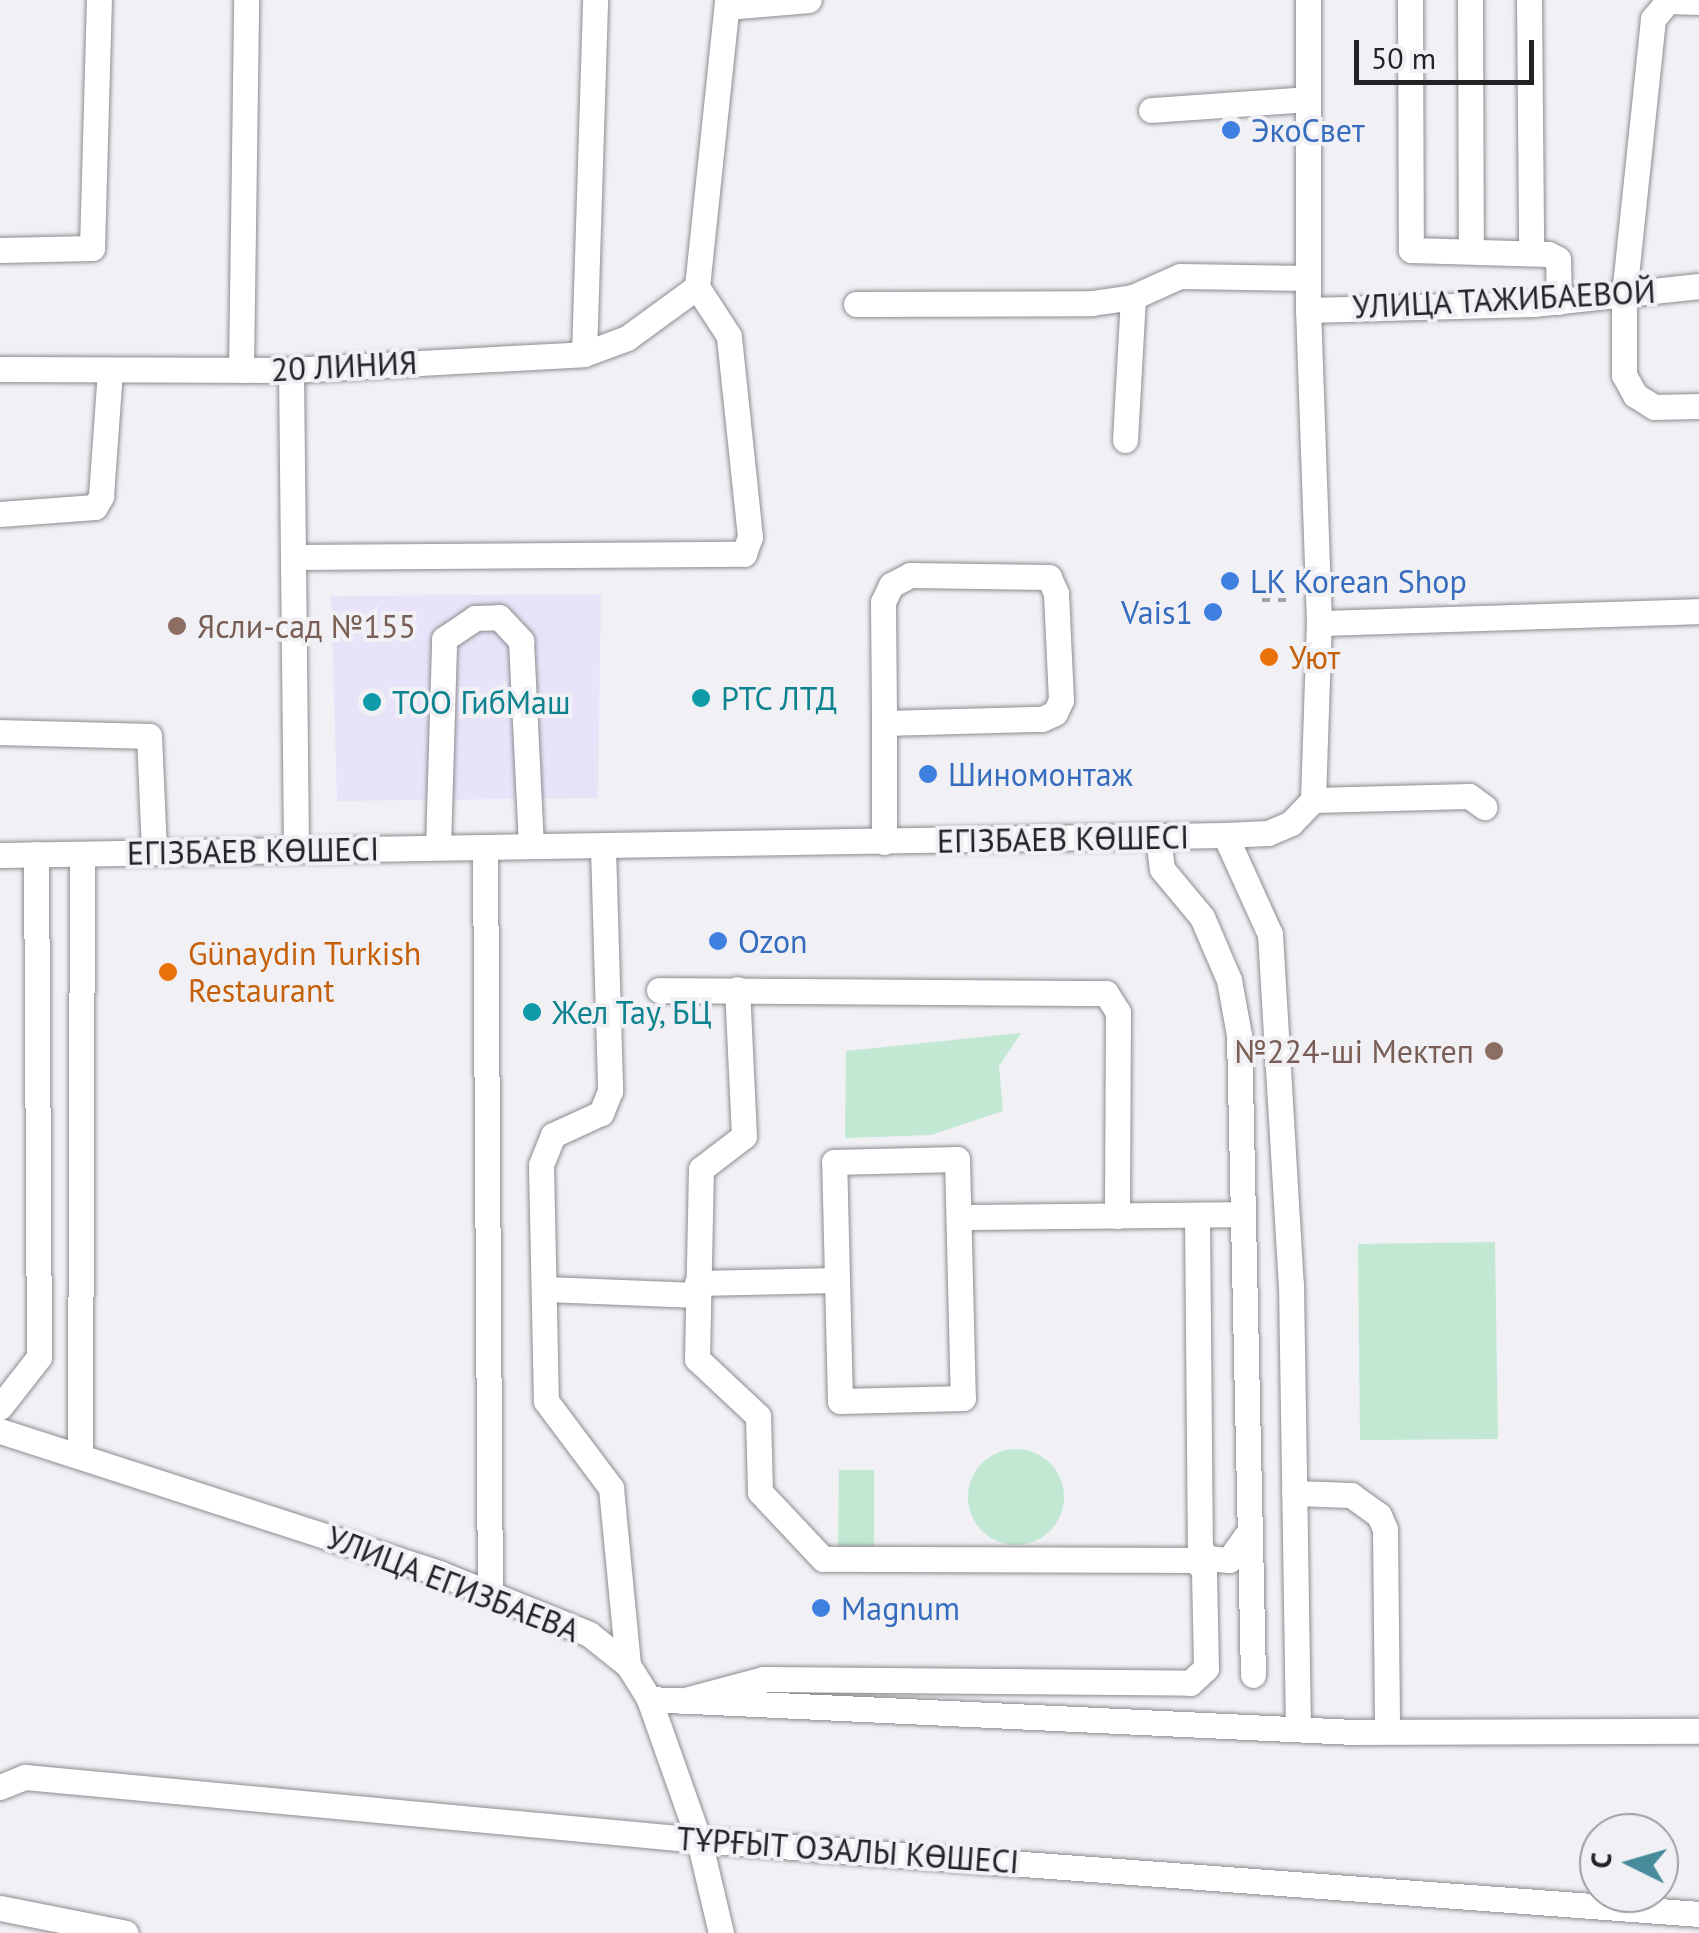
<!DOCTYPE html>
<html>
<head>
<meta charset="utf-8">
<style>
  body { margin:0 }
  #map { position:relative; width:1699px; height:1933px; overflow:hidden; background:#f0f0f5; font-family:"PT Sans",sans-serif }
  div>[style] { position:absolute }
  .industrial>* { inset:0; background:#e9e3f9 }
  .green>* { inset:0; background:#c2e8d3 }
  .round { border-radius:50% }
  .path>* { height:4px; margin-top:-2px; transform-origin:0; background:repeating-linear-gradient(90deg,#a3a3a7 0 8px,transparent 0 16px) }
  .roads { filter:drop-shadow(0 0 2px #8c8c91) drop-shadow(0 0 2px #8c8c91) }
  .minor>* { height:25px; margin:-12.5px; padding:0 12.5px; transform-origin:12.5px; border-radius:12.5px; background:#fff }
  .dots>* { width:28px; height:28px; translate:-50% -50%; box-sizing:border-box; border:5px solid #f0f0f5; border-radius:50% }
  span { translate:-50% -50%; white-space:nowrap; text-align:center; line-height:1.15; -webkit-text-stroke:8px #f0f0f5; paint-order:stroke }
  .shop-label { font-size:32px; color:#366cbe }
  .left { translate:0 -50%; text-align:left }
  .right { translate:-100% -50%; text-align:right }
  .street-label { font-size:32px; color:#232325 }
  .education-label { font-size:32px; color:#785e54 }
  .food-label { font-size:32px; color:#c56008 }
  .culture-label { font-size:32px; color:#0d838f }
  .north { position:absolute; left:1579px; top:1813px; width:100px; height:100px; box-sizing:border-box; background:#f0f0f5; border:2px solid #9e9ea2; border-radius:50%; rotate:275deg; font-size:28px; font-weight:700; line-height:40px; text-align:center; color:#232325 }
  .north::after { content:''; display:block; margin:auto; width:35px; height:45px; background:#488b9b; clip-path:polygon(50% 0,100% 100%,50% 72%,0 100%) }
  .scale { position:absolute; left:1354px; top:40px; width:180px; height:45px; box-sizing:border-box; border:5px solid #232325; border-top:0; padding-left:12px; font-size:30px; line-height:35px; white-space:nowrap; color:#232325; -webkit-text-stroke:8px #f0f0f5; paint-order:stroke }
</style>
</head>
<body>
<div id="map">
  <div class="industrial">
    <div style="clip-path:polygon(601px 594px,598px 798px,337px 801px,331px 596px)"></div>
  </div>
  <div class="green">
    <div style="clip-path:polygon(1021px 1033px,999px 1066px,1003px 1111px,931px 1135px,845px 1138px,846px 1051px)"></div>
    <div style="clip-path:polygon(1495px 1242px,1498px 1439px,1360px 1440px,1358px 1244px)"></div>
    <div class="round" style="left:968px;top:1449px;width:96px;height:96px"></div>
    <div style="clip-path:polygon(839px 1470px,874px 1470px,874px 1549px,838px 1549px)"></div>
  </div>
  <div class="path">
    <div style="left:1262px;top:600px;width:26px"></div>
  </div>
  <div class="roads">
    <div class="minor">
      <div style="left:1410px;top:0;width:250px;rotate:89.8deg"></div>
      <div style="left:1411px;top:250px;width:137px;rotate:1.7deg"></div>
      <div style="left:1548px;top:254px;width:11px;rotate:27deg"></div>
      <div style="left:1558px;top:259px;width:43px;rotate:88.7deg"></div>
      <div style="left:1470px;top:0;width:251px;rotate:89.8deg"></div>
      <div style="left:1529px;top:0;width:252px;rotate:89.5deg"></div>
      <div style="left:1699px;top:2px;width:31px;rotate:-178deg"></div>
      <div style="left:1668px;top:1px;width:23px;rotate:130deg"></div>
      <div style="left:1653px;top:19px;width:279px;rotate:96deg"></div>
      <div style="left:1624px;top:296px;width:79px;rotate:90deg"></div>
      <div style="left:1624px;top:375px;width:23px;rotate:61deg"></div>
      <div style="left:1635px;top:395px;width:22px;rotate:32deg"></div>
      <div style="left:1654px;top:407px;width:45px;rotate:-1.3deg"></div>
      <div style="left:727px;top:7px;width:82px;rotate:-4.9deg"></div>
      <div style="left:1151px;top:110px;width:157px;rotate:-4deg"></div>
      <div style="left:0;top:250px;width:92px;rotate:-1.2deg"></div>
      <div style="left:92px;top:248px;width:248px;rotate:-88.4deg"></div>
      <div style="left:856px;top:304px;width:236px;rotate:-0.2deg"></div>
      <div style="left:1092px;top:303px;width:41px;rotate:-8.3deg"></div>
      <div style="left:1133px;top:297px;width:51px;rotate:-24.1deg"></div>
      <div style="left:1180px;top:276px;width:128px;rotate:0.9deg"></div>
      <div style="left:1308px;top:310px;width:225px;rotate:-1.5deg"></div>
      <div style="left:1533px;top:304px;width:167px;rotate:-6.2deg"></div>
      <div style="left:584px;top:354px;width:354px;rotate:-88.2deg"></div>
      <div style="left:0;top:369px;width:291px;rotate:0.2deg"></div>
      <div style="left:291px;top:370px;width:293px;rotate:-3.1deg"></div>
      <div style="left:584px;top:354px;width:46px;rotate:-20.4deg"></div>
      <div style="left:627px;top:338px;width:87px;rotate:-36.1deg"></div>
      <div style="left:697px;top:287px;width:289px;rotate:-84deg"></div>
      <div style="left:241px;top:370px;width:370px;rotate:-89.2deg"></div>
      <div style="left:291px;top:370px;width:480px;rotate:89.4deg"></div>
      <div style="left:1125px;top:440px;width:143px;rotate:-86.8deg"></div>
      <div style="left:0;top:514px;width:95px;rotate:-4.2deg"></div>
      <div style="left:95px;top:507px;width:13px;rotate:-61deg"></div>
      <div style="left:101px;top:496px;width:126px;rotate:-85.9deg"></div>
      <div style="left:294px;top:557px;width:450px;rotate:-0.4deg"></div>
      <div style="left:744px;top:554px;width:18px;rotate:-71deg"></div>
      <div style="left:750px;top:537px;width:202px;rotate:-96deg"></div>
      <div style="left:729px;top:336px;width:59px;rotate:-123.1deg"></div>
      <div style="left:1319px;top:623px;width:380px;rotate:-1.8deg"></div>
      <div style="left:884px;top:723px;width:158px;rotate:-1.5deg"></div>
      <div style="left:1042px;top:719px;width:14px;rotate:-25deg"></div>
      <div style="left:1055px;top:713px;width:14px;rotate:-65deg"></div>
      <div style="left:1061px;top:700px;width:107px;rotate:-92.7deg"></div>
      <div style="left:1056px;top:593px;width:17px;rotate:-114deg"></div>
      <div style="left:1049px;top:577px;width:139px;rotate:-179.2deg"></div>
      <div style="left:910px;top:575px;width:21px;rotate:152deg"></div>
      <div style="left:891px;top:585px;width:19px;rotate:115deg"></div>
      <div style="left:883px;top:602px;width:121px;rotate:89.5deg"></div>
      <div style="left:884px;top:723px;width:119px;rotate:90deg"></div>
      <div style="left:0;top:732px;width:149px;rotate:1.5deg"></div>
      <div style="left:149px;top:736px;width:116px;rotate:87.5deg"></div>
      <div style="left:1313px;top:800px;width:156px;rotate:-1.5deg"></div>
      <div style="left:1469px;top:796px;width:19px;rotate:36deg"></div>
      <div style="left:1225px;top:835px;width:109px;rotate:65.6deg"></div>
      <div style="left:1270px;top:934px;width:351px;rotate:86.6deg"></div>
      <div style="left:1291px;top:1284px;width:445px;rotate:89.1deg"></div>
      <div style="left:1158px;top:837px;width:32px;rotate:83deg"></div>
      <div style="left:1162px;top:869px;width:62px;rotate:50.2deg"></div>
      <div style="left:1202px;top:917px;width:69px;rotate:66.8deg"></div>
      <div style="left:1229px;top:980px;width:56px;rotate:79.7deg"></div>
      <div style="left:1239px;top:1035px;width:640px;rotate:88.75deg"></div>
      <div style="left:438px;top:847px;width:208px;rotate:-88.3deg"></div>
      <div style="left:444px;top:639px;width:37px;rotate:-34deg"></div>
      <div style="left:475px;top:618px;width:24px;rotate:-2deg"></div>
      <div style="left:499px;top:617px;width:33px;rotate:47deg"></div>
      <div style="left:521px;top:641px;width:204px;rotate:87.2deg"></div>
      <div style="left:485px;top:848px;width:746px;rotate:89.62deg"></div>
      <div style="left:603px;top:848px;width:243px;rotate:88.3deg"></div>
      <div style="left:610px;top:1091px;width:24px;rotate:112deg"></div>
      <div style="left:601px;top:1113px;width:53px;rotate:155.4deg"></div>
      <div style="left:553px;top:1135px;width:32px;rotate:112deg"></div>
      <div style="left:541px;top:1165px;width:236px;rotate:88.8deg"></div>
      <div style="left:546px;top:1401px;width:109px;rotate:53.2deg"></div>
      <div style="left:611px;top:1488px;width:178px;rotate:84.5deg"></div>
      <div style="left:0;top:855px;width:1225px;rotate:-0.94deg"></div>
      <div style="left:1225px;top:835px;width:43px;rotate:-2.7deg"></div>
      <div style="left:1268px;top:833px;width:25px;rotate:-23deg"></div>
      <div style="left:1291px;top:823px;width:32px;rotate:-46deg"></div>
      <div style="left:1313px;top:800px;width:177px;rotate:-88.1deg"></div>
      <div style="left:1319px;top:623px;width:313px;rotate:-92deg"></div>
      <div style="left:1308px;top:310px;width:310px;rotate:-90deg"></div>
      <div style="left:659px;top:990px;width:447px;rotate:0.4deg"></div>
      <div style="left:1106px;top:993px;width:22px;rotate:58deg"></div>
      <div style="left:1118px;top:1012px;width:204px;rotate:90.3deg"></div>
      <div style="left:957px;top:1159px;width:239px;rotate:88.6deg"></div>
      <div style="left:963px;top:1398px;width:123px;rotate:178.6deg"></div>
      <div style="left:840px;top:1401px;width:239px;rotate:-91.4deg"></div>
      <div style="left:834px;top:1162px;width:123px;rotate:-1.4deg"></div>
      <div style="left:1197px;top:1216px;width:331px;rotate:89.5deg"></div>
      <div style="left:1200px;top:1547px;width:13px;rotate:61deg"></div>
      <div style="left:1206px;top:1558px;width:23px;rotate:5deg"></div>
      <div style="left:1229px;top:1560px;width:28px;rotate:-55deg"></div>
      <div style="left:959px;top:1217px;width:284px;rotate:-0.6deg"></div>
      <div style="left:697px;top:1283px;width:140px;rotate:-1.2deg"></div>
      <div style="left:546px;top:1289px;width:151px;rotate:2.3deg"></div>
      <div style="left:0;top:1407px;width:63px;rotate:-52deg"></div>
      <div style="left:39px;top:1357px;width:503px;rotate:-90.34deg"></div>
      <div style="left:0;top:1431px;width:461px;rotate:17.9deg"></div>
      <div style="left:439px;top:1573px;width:162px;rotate:22.1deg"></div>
      <div style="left:589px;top:1634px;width:50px;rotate:38.5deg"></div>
      <div style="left:628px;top:1665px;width:40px;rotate:58deg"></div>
      <div style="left:649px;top:1699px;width:150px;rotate:70.5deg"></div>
      <div style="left:699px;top:1840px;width:96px;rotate:76.7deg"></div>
      <div style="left:80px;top:1453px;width:598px;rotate:-89.81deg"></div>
      <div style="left:1294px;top:1493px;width:57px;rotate:2deg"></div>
      <div style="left:1351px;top:1495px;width:34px;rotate:36deg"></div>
      <div style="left:1379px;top:1515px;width:15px;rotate:67deg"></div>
      <div style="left:1385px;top:1529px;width:201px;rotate:89.4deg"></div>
      <div style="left:649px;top:1699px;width:707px;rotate:2.68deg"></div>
      <div style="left:1355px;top:1732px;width:344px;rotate:-0.2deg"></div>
      <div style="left:681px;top:1701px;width:85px;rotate:-15deg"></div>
      <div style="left:763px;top:1679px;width:427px;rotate:0.5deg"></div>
      <div style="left:1190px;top:1683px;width:22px;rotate:-43deg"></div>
      <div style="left:1206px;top:1668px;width:98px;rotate:-91.2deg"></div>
      <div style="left:1204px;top:1570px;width:13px;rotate:-132deg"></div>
      <div style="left:1195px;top:1560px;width:372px;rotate:-179.8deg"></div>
      <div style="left:823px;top:1559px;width:92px;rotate:-133.2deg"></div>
      <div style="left:760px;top:1492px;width:76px;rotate:-91.5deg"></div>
      <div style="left:758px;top:1416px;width:83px;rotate:-136.9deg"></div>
      <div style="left:697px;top:1359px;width:190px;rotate:-88.8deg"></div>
      <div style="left:701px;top:1169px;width:54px;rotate:-37.5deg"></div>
      <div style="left:744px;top:1136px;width:147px;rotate:-92.7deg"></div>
      <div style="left:0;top:1787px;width:27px;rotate:-22deg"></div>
      <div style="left:25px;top:1777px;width:677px;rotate:5.34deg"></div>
      <div style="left:699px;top:1840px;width:1003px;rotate:4.23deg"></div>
      <div style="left:0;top:1908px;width:128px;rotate:11.2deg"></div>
    </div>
  </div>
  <div class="dots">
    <div style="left:1231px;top:130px;background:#3f7fe0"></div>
    <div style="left:1230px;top:581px;background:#3f7fe0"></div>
    <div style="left:1213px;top:612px;background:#3f7fe0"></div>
    <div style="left:177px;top:626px;background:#8d6e63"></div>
    <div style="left:1269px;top:657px;background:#e8710a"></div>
    <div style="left:701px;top:698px;background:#0f9aa8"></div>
    <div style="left:372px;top:702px;background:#0f9aa8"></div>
    <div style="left:928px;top:774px;background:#3f7fe0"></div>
    <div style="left:718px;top:941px;background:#3f7fe0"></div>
    <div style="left:168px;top:972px;background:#e8710a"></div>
    <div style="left:532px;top:1012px;background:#0f9aa8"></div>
    <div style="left:1494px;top:1051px;background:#8d6e63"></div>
    <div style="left:821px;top:1608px;background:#3f7fe0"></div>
  </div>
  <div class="shop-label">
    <span class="left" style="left:1251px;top:130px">ЭкоСвет</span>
    <span class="left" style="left:1250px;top:581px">LK Korean Shop</span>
    <span class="right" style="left:1193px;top:612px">Vais1</span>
    <span class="left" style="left:948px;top:774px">Шиномонтаж</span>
    <span class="left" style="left:738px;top:941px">Ozon</span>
    <span class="left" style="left:841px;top:1608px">Magnum</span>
  </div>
  <div class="street-label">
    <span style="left:1504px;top:299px;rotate:-3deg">УЛИЦА ТАЖИБАЕВОЙ</span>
    <span style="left:344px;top:366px;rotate:-3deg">20 ЛИНИЯ</span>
    <span style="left:1063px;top:839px;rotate:-1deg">ЕГІЗБАЕВ КӨШЕСІ</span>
    <span style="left:253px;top:851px;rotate:-1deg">ЕГІЗБАЕВ КӨШЕСІ</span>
    <span style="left:453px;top:1584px;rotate:21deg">УЛИЦА ЕГИЗБАЕВА</span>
    <span style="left:848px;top:1850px;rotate:4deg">ТҰРҒЫТ ОЗАЛЫ КӨШЕСІ</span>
  </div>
  <div class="education-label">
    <span class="left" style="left:197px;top:626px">Ясли-сад №155</span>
    <span class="right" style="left:1474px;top:1051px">№224-ші Мектеп</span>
  </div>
  <div class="food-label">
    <span class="left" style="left:1289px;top:657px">Уют</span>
    <span class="left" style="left:188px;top:972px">Günaydin Turkish<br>Restaurant</span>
  </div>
  <div class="culture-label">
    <span class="left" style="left:721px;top:698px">РТС ЛТД</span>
    <span class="left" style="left:392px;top:702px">ТОО ГибМаш</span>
    <span class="left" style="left:552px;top:1012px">Жел Тау, БЦ</span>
  </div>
  <div class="north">С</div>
  <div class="scale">50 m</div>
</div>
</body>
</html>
